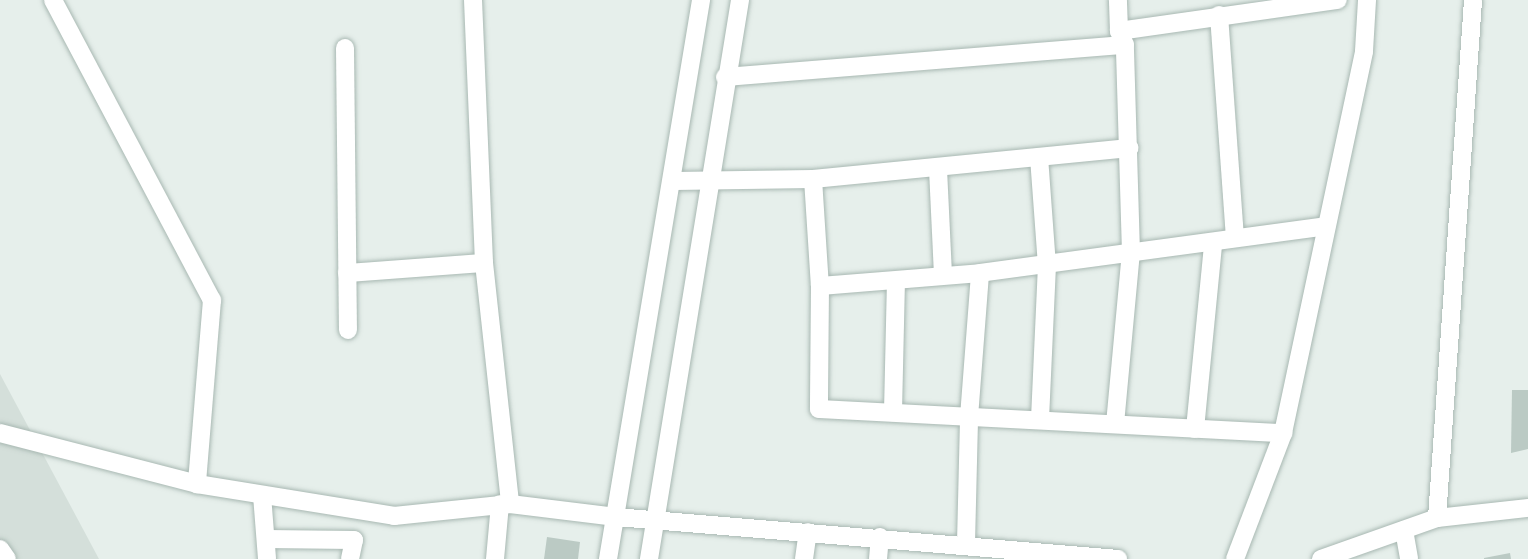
<!DOCTYPE html>
<html>
<head>
<meta charset="utf-8">
<style>
  body { margin:0 }
  #map { position:relative; width:1528px; height:559px; overflow:hidden; background:#e6efeb; font-family:Ubuntu,sans-serif }
  div>[style] { position:absolute }
  .built>* { inset:0; background:#d4dfda }
  .building>* { inset:0; background:#bbcac4 }
  .roads { filter:drop-shadow(0 0 2px #a8b8b2) drop-shadow(0 0 2px #a8b8b2) }
  .street>* { height:18px; margin:-9px; padding:0 9px; transform-origin:9px; border-radius:9px; background:#fff }
  .secondary>* { height:18px; margin:-9px; padding:0 9px; transform-origin:9px; border-radius:9px; background:#fff }
  span { translate:-50% -50%; white-space:nowrap; text-align:center; line-height:1.15; -webkit-text-stroke:5px #f7fbf9; paint-order:stroke }
</style>
</head>
<body>
<div id="map">
  <div class="built">
    <div style="clip-path:polygon(0 374px,99px 559px,0 559px)"></div>
  </div>
  <div class="building">
    <div style="clip-path:polygon(1512px 390px,1528px 390px,1528px 449px,1511px 453px)"></div>
    <div style="clip-path:polygon(547px 537px,580px 542px,578px 559px,544px 559px)"></div>
    <div style="clip-path:polygon(1510px 553px,1511px 559px,1484px 559px,1484px 558px)"></div>
  </div>
  <div class="roads">
    <div class="street">
      <div style="left:473px;top:0;width:263px;rotate:87.6deg"></div>
      <div style="left:484px;top:263px;width:242px;rotate:83.8deg"></div>
      <div style="left:1219px;top:15px;width:223px;rotate:85.9deg"></div>
      <div style="left:1119px;top:31px;width:221px;rotate:-8.1deg"></div>
      <div style="left:345px;top:48px;width:282px;rotate:89.4deg"></div>
      <div style="left:725px;top:77px;width:401px;rotate:-4.6deg"></div>
      <div style="left:1039px;top:157px;width:108px;rotate:85.8deg"></div>
      <div style="left:1047px;top:265px;width:153px;rotate:92.6deg"></div>
      <div style="left:938px;top:169px;width:106px;rotate:87.3deg"></div>
      <div style="left:813px;top:179px;width:107px;rotate:86.3deg"></div>
      <div style="left:820px;top:286px;width:123px;rotate:90.5deg"></div>
      <div style="left:819px;top:409px;width:465px;rotate:3deg"></div>
      <div style="left:674px;top:181px;width:139px;rotate:-0.8deg"></div>
      <div style="left:813px;top:179px;width:318px;rotate:-5.6deg"></div>
      <div style="left:347px;top:273px;width:137px;rotate:-4.2deg"></div>
      <div style="left:820px;top:286px;width:161px;rotate:-4.6deg"></div>
      <div style="left:980px;top:273px;width:349px;rotate:-7.7deg"></div>
      <div style="left:893px;top:412px;width:131px;rotate:-88.7deg"></div>
      <div style="left:1115px;top:424px;width:172px;rotate:-84.7deg"></div>
      <div style="left:1131px;top:253px;width:208px;rotate:-91.7deg"></div>
      <div style="left:1125px;top:45px;width:15px;rotate:-113deg"></div>
      <div style="left:1119px;top:31px;width:31px;rotate:-92deg"></div>
      <div style="left:1195px;top:429px;width:186px;rotate:-84.4deg"></div>
      <div style="left:0;top:433px;width:203px;rotate:14.5deg"></div>
      <div style="left:262px;top:495px;width:64px;rotate:85.5deg"></div>
      <div style="left:1437px;top:518px;width:519px;rotate:-86.02deg"></div>
      <div style="left:1404px;top:530px;width:29px;rotate:80deg"></div>
      <div style="left:266px;top:539px;width:88px;rotate:0.7deg"></div>
      <div style="left:354px;top:540px;width:19px;rotate:102deg"></div>
      <div style="left:966px;top:543px;width:126px;rotate:-88.6deg"></div>
      <div style="left:969px;top:417px;width:144px;rotate:-85.6deg"></div>
      <div style="left:0;top:549px;width:12px;rotate:55deg"></div>
      <div style="left:495px;top:559px;width:55px;rotate:-84.8deg"></div>
      <div style="left:804px;top:559px;width:27px;rotate:-82deg"></div>
      <div style="left:878px;top:559px;width:22px;rotate:-85deg"></div>
      <div style="left:1235px;top:559px;width:135px;rotate:-69.1deg"></div>
      <div style="left:1283px;top:433px;width:390px;rotate:-78deg"></div>
      <div style="left:1364px;top:51px;width:51px;rotate:-86.6deg"></div>
    </div>
    <div class="secondary">
      <div style="left:53px;top:0;width:340px;rotate:62.1deg"></div>
      <div style="left:212px;top:300px;width:185px;rotate:94.7deg"></div>
      <div style="left:197px;top:484px;width:200px;rotate:9.2deg"></div>
      <div style="left:394px;top:516px;width:117px;rotate:-5.9deg"></div>
      <div style="left:510px;top:504px;width:107px;rotate:7deg"></div>
      <div style="left:616px;top:517px;width:504px;rotate:4.78deg"></div>
      <div style="left:608px;top:559px;width:567px;rotate:-80.55deg"></div>
      <div style="left:649px;top:559px;width:566px;rotate:-80.75deg"></div>
      <div style="left:1321px;top:559px;width:123px;rotate:-19.5deg"></div>
      <div style="left:1437px;top:518px;width:92px;rotate:-6.3deg"></div>
    </div>
  </div>
</div>
</body>
</html>
